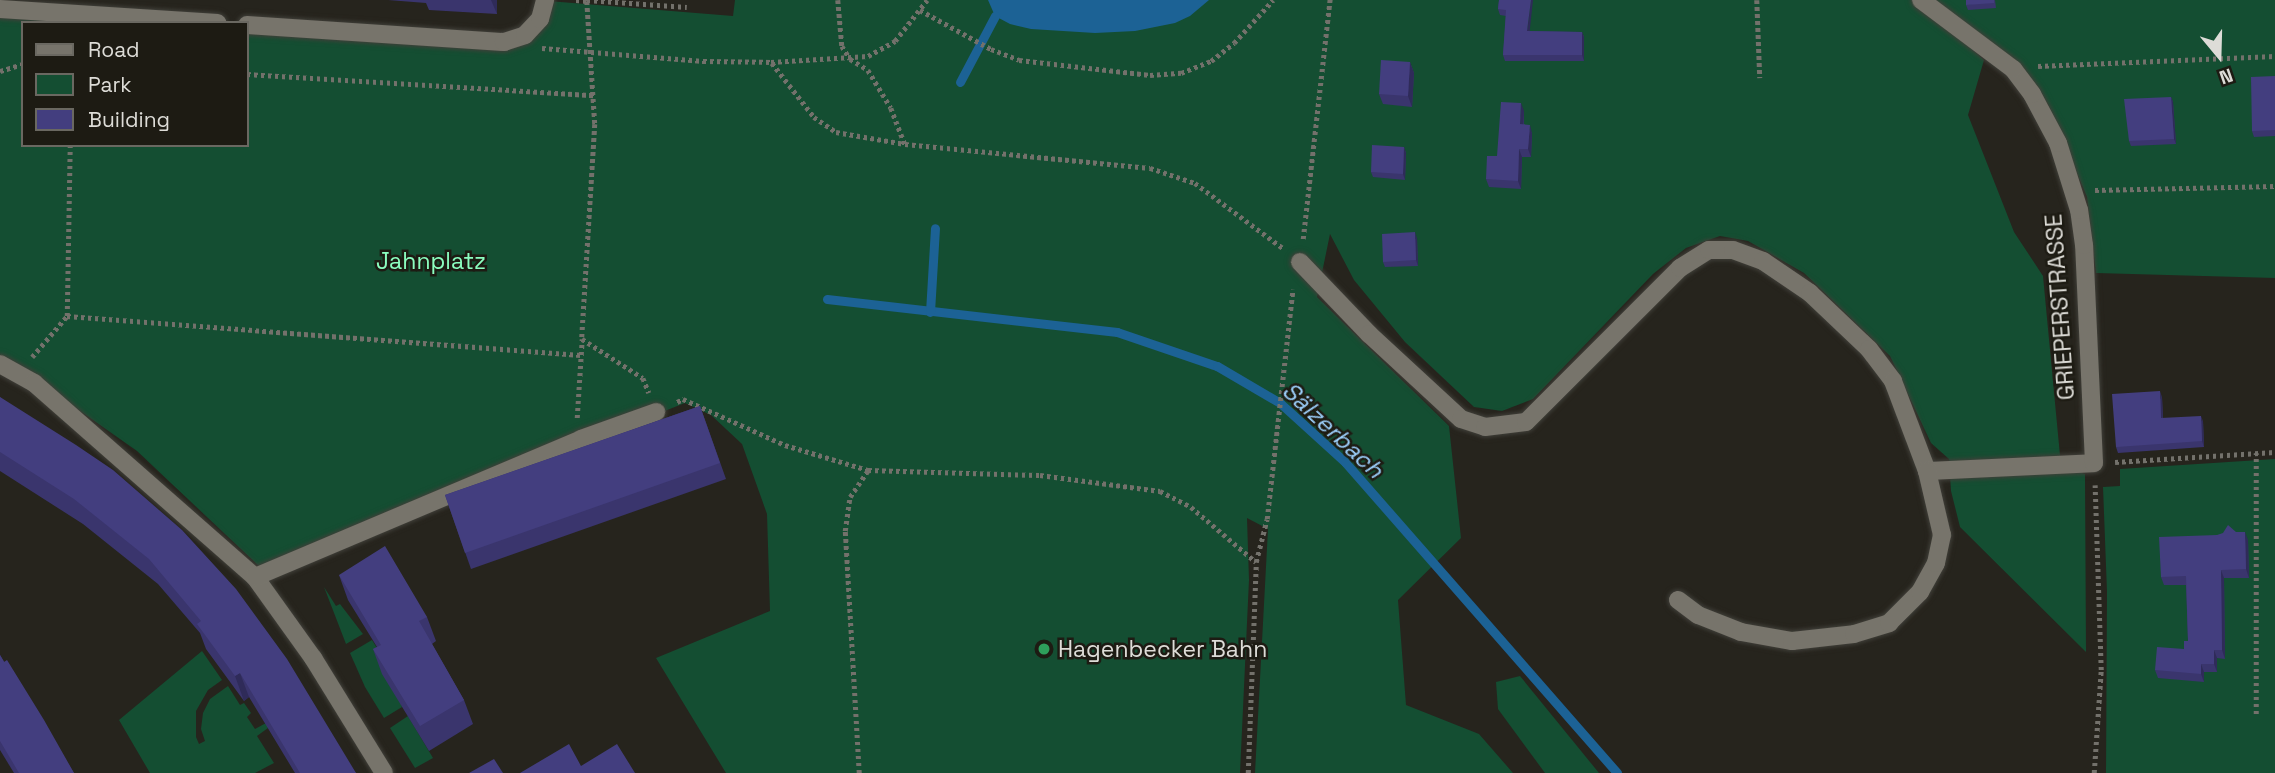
<!DOCTYPE html>
<html>
<head>
<meta charset="utf-8">
<style>
  body { margin:0 }
  #map { position:relative; width:2275px; height:773px; overflow:hidden; background:#26241d; font-family:"Space Grotesk",sans-serif }
  div>[style] { position:absolute }
  .green>* { inset:0; background:#144e32 }
  .water>* { inset:0; background:#1c6295 }
  .stream>* { height:9px; margin:-4.5px; padding:0 4.5px; transform-origin:4.5px; border-radius:4.5px; background:#1c6295 }
  .path>* { height:4.5px; margin-top:-2.25px; transform-origin:0; background:repeating-linear-gradient(90deg,#73716b 0 3.5px,transparent 0 7px) }
  .roads { filter:drop-shadow(0 0 2px #403f39) drop-shadow(0 0 2px #403f39) }
  .minor>* { height:18px; margin:-9px; padding:0 9px; transform-origin:9px; border-radius:9px; background:#77746b }
  .wall>* { inset:0; background:#3a356d }
  .shaded-wall>* { inset:0; background:#2f2b59 }
  .building>* { inset:0; background:#433e7f }
  .dots>* { width:19px; height:19px; translate:-50% -50%; box-sizing:border-box; border:4px solid #1d1b13; border-radius:50% }
  span { translate:-50% -50%; white-space:nowrap; text-align:center; line-height:1.15; -webkit-text-stroke:5px #1d1b13; paint-order:stroke }
  .park-label { font-size:23px; color:#8bfebf }
  .street-label { font-size:23px; color:#dddcd7 }
  .poi-label { font-size:23px; color:#dddcd7 }
  .left { translate:0 -50%; text-align:left }
  .water-label { font-size:24px; color:#9ccffb; font-style:italic }
  .legend { position:absolute; left:21px; top:21px; width:228px; height:126px; box-sizing:border-box; background:#1d1b13; border:2px solid #6a6861; margin:0; padding:9px 12px; list-style:none; font-size:21px; color:#dddcd7 }
  .legend li { display:flex; align-items:center; gap:14px; height:35px }
  .legend b { width:35px; border:2px solid #6a6861 }
  .north { position:absolute; left:2184px; top:21px; width:70px; height:70px; -webkit-text-stroke:5px #1d1b13; paint-order:stroke; rotate:161deg; font-size:19px; font-weight:700; line-height:28px; text-align:center; color:#dddcd7 }
  .north::after { content:''; display:block; margin:auto; width:24px; height:32px; background:#dddcd7; clip-path:polygon(50% 0,100% 100%,50% 72%,0 100%) }
</style>
</head>
<body>
<div id="map">
  <div class="green">
    <div style="clip-path:polygon(735px 0,2275px 0,2275px 278px,2096px 273px,2087px 197px,2048px 104px,2011px 63px,1966px 44px,1984px 60px,1968px 115px,2014px 232px,2043px 276px,2061px 466px,2085px 474px,2086px 652px,1960px 527px,1951px 491px,1949px 459px,1931px 443px,1890px 356px,1804px 273px,1748px 241px,1720px 236px,1686px 248px,1653px 274px,1533px 399px,1502px 411px,1474px 407px,1405px 342px,1354px 280px,1330px 234px,1317px 297px,1449px 426px,1461px 538px,1398px 600px,1406px 705px,1479px 734px,1513px 773px,1255px 773px,1268px 529px,1247px 518px,1249px 580px,1240px 773px,726px 773px,656px 658px,770px 611px,767px 514px,742px 444px,711px 415px,685px 403px,262px 569px,137px 451px,36px 380px,0 359px,0 14px,150px 23px,23px 23px,23px 145px,247px 145px,247px 29px,504px 46px,548px 1px,733px 16px)"></div>
    <div style="clip-path:polygon(2275px 459px,2275px 773px,2106px 773px,2107px 592px,2103px 487px,2120px 486px,2120px 469px)"></div>
    <div style="clip-path:polygon(324px 587px,336px 606px,340px 604px,363px 634px,346px 644px)"></div>
    <div style="clip-path:polygon(372px 640px,390px 669px,402px 707px,384px 718px,365px 687px,350px 653px)"></div>
    <div style="clip-path:polygon(202px 651px,222px 680px,208px 690px,196px 711px,196px 737px,199px 744px,205px 741px,201px 729px,203px 713px,210px 699px,228px 686px,240px 705px,244px 703px,251px 713px,247px 717px,255px 729px,266px 723px,268px 728px,257px 736px,274px 763px,255px 773px,150px 773px,119px 720px)"></div>
    <div style="clip-path:polygon(1520px 676px,1599px 773px,1545px 773px,1498px 709px,1496px 682px)"></div>
    <div style="clip-path:polygon(408px 716px,433px 758px,415px 768px,390px 728px)"></div>
  </div>
  <div class="water">
    <div style="clip-path:polygon(988px 0,1209px 0,1190px 16px,1175px 23px,1135px 31px,1095px 33px,1031px 29px,1010px 24px,995px 16px)"></div>
  </div>
  <div class="stream">
    <div style="left:960px;top:82px;width:75px;rotate:-62.1deg"></div>
    <div style="left:827px;top:299px;width:292px;rotate:6.5deg"></div>
    <div style="left:1117px;top:332px;width:106px;rotate:18.8deg"></div>
    <div style="left:1217px;top:366px;width:73px;rotate:30.4deg"></div>
    <div style="left:1280px;top:403px;width:88px;rotate:42.2deg"></div>
    <div style="left:1345px;top:462px;width:413px;rotate:48.8deg"></div>
    <div style="left:930px;top:312px;width:84px;rotate:-86.6deg"></div>
  </div>
  <div class="path">
    <div style="left:576px;top:0;width:11px;rotate:5deg"></div>
    <div style="left:587px;top:1px;width:123px;rotate:86.3deg"></div>
    <div style="left:595px;top:124px;width:215px;rotate:93.5deg"></div>
    <div style="left:582px;top:339px;width:72px;rotate:32.6deg"></div>
    <div style="left:643px;top:378px;width:16px;rotate:68deg"></div>
    <div style="left:587px;top:0;width:100px;rotate:4deg"></div>
    <div style="left:838px;top:0;width:46px;rotate:85deg"></div>
    <div style="left:842px;top:46px;width:15px;rotate:58deg"></div>
    <div style="left:850px;top:59px;width:21px;rotate:31deg"></div>
    <div style="left:868px;top:70px;width:44px;rotate:58.8deg"></div>
    <div style="left:891px;top:108px;width:39px;rotate:69deg"></div>
    <div style="left:905px;top:144px;width:246px;rotate:5.6deg"></div>
    <div style="left:1150px;top:168px;width:47px;rotate:18.4deg"></div>
    <div style="left:1195px;top:183px;width:109px;rotate:36.5deg"></div>
    <div style="left:1757px;top:0;width:78px;rotate:87.8deg"></div>
    <div style="left:920px;top:10px;width:81px;rotate:28.8deg"></div>
    <div style="left:991px;top:49px;width:30px;rotate:21deg"></div>
    <div style="left:1019px;top:60px;width:132px;rotate:6.5deg"></div>
    <div style="left:1150px;top:75px;width:31px;rotate:-4deg"></div>
    <div style="left:1181px;top:73px;width:32px;rotate:-22deg"></div>
    <div style="left:1211px;top:61px;width:29px;rotate:-38deg"></div>
    <div style="left:1234px;top:43px;width:58px;rotate:-47.8deg"></div>
    <div style="left:542px;top:48px;width:162px;rotate:4.6deg"></div>
    <div style="left:703px;top:61px;width:68px;rotate:0.8deg"></div>
    <div style="left:771px;top:62px;width:97px;rotate:-3.5deg"></div>
    <div style="left:868px;top:56px;width:31px;rotate:-29deg"></div>
    <div style="left:895px;top:41px;width:52px;rotate:-52deg"></div>
    <div style="left:772px;top:63px;width:68px;rotate:52.1deg"></div>
    <div style="left:814px;top:117px;width:27px;rotate:34deg"></div>
    <div style="left:836px;top:132px;width:70px;rotate:9.9deg"></div>
    <div style="left:2038px;top:66px;width:237px;rotate:-2.4deg"></div>
    <div style="left:0;top:71px;width:24px;rotate:-17deg"></div>
    <div style="left:247px;top:74px;width:347px;rotate:3.5deg"></div>
    <div style="left:2095px;top:190px;width:180px;rotate:-1.3deg"></div>
    <div style="left:1303px;top:239px;width:241px;rotate:-83.6deg"></div>
    <div style="left:67px;top:316px;width:171px;rotate:-89deg"></div>
    <div style="left:32px;top:357px;width:54px;rotate:-49.5deg"></div>
    <div style="left:67px;top:316px;width:515px;rotate:4.34deg"></div>
    <div style="left:677px;top:402px;width:7px;rotate:-27deg"></div>
    <div style="left:683px;top:399px;width:112px;rotate:24.3deg"></div>
    <div style="left:785px;top:445px;width:87px;rotate:16.8deg"></div>
    <div style="left:868px;top:470px;width:172px;rotate:1.7deg"></div>
    <div style="left:1040px;top:475px;width:121px;rotate:7.6deg"></div>
    <div style="left:1160px;top:491px;width:35px;rotate:27deg"></div>
    <div style="left:1191px;top:507px;width:85px;rotate:40.2deg"></div>
    <div style="left:577px;top:418px;width:79px;rotate:-86.4deg"></div>
    <div style="left:2115px;top:462px;width:160px;rotate:-3.6deg"></div>
    <div style="left:2256px;top:714px;width:261px;rotate:-90deg"></div>
    <div style="left:859px;top:773px;width:242px;rotate:-93.3deg"></div>
    <div style="left:845px;top:531px;width:34px;rotate:-82deg"></div>
    <div style="left:850px;top:497px;width:32px;rotate:-56deg"></div>
    <div style="left:1248px;top:773px;width:211px;rotate:-87.8deg"></div>
    <div style="left:1256px;top:562px;width:44px;rotate:-75.7deg"></div>
    <div style="left:1267px;top:519px;width:231px;rotate:-83.6deg"></div>
    <div style="left:2094px;top:773px;width:103px;rotate:-86.1deg"></div>
    <div style="left:2101px;top:670px;width:185px;rotate:-91.9deg"></div>
  </div>
  <div class="roads">
    <div class="minor">
      <div style="left:0;top:9px;width:218px;rotate:3.7deg"></div>
      <div style="left:247px;top:25px;width:258px;rotate:3.8deg"></div>
      <div style="left:504px;top:42px;width:22px;rotate:-18deg"></div>
      <div style="left:525px;top:35px;width:22px;rotate:-47deg"></div>
      <div style="left:540px;top:19px;width:20px;rotate:-75deg"></div>
      <div style="left:1300px;top:262px;width:100px;rotate:46.2deg"></div>
      <div style="left:1369px;top:334px;width:125px;rotate:42.7deg"></div>
      <div style="left:1461px;top:419px;width:25px;rotate:18deg"></div>
      <div style="left:1485px;top:427px;width:41px;rotate:-7deg"></div>
      <div style="left:1526px;top:422px;width:218px;rotate:-45deg"></div>
      <div style="left:1680px;top:268px;width:34px;rotate:-32deg"></div>
      <div style="left:1709px;top:250px;width:24px"></div>
      <div style="left:1733px;top:250px;width:32px;rotate:20deg"></div>
      <div style="left:1763px;top:261px;width:57px;rotate:34.2deg"></div>
      <div style="left:1810px;top:293px;width:81px;rotate:43.5deg"></div>
      <div style="left:1869px;top:349px;width:40px;rotate:53deg"></div>
      <div style="left:1893px;top:381px;width:96px;rotate:69.3deg"></div>
      <div style="left:1927px;top:471px;width:167px;rotate:-2.7deg"></div>
      <div style="left:2094px;top:463px;width:218px;rotate:-92.6deg"></div>
      <div style="left:2084px;top:245px;width:35px;rotate:-98deg"></div>
      <div style="left:2079px;top:210px;width:70px;rotate:-107.4deg"></div>
      <div style="left:2058px;top:143px;width:55px;rotate:-118deg"></div>
      <div style="left:2032px;top:94px;width:31px;rotate:-127deg"></div>
      <div style="left:2013px;top:69px;width:115px;rotate:-143.1deg"></div>
      <div style="left:0;top:364px;width:39px;rotate:29deg"></div>
      <div style="left:34px;top:383px;width:294px;rotate:41.3deg"></div>
      <div style="left:255px;top:577px;width:100px;rotate:54.4deg"></div>
      <div style="left:313px;top:658px;width:135px;rotate:58.3deg"></div>
      <div style="left:255px;top:577px;width:354px;rotate:-22.9deg"></div>
      <div style="left:581px;top:439px;width:80px;rotate:-19.8deg"></div>
      <div style="left:1678px;top:600px;width:25px;rotate:37deg"></div>
      <div style="left:1698px;top:615px;width:46px;rotate:21.6deg"></div>
      <div style="left:1741px;top:632px;width:52px;rotate:10deg"></div>
      <div style="left:1792px;top:641px;width:62px;rotate:-6.4deg"></div>
      <div style="left:1854px;top:634px;width:37px;rotate:-17deg"></div>
      <div style="left:1889px;top:623px;width:44px;rotate:-45deg"></div>
      <div style="left:1920px;top:592px;width:33px;rotate:-61deg"></div>
      <div style="left:1936px;top:563px;width:29px;rotate:-78deg"></div>
      <div style="left:1942px;top:535px;width:66px;rotate:-103.2deg"></div>
    </div>
  </div>
  <div class="wall">
    <div style="clip-path:polygon(388px 0,497px 0,497px 14px,429px 10px,426px 3px)"></div>
    <div style="clip-path:polygon(1499px 0,1530px 31px,1582px 32px,1584px 37px,1584px 61px,1505px 61px,1503px 55px,1506px 16px,1500px 15px,1498px 9px)"></div>
    <div style="clip-path:polygon(1995px 0,1996px 8px,1968px 10px,1966px 5px)"></div>
    <div style="clip-path:polygon(1410px 62px,1414px 73px,1412px 107px,1383px 104px,1379px 94px)"></div>
    <div style="clip-path:polygon(2275px 76px,2275px 136px,2254px 137px,2252px 131px)"></div>
    <div style="clip-path:polygon(2171px 97px,2173px 102px,2176px 144px,2131px 146px,2129px 141px)"></div>
    <div style="clip-path:polygon(1524px 111px,1524px 124px,1532px 133px,1531px 157px,1522px 157px,1521px 189px,1489px 187px,1486px 179px,1497px 156px)"></div>
    <div style="clip-path:polygon(1404px 147px,1406px 153px,1405px 180px,1373px 177px,1371px 172px)"></div>
    <div style="clip-path:polygon(1417px 238px,1418px 266px,1385px 267px,1383px 262px)"></div>
    <div style="clip-path:polygon(0 397px,356px 773px,295px 773px,249px 697px,244px 701px,206px 649px,200px 633px,158px 584px,83px 524px,0 471px)"></div>
    <div style="clip-path:polygon(2162px 397px,2163px 418px,2203px 421px,2204px 447px,2118px 453px,2116px 447px)"></div>
    <div style="clip-path:polygon(700px 406px,726px 479px,471px 569px,445px 495px)"></div>
    <div style="clip-path:polygon(2217px 535px,2248px 540px,2249px 578px,2224px 578px,2225px 659px,2217px 658px,2217px 672px,2204px 672px,2204px 682px,2158px 678px,2155px 670px,2184px 649px,2188px 641px,2186px 585px,2164px 585px,2161px 577px)"></div>
    <div style="clip-path:polygon(339px 575px,427px 617px,436px 641px,432px 644px,464px 700px,473px 724px,429px 751px,382px 674px,373px 649px,377px 647px,348px 600px)"></div>
    <div style="clip-path:polygon(0 655px,74px 773px,14px 773px,0 750px)"></div>
  </div>
  <div class="shaded-wall">
    <div style="clip-path:polygon(491px 0,497px 0,497px 14px)"></div>
    <div style="clip-path:polygon(1531px 0,1533px 0,1529px 37px,1527px 31px)"></div>
    <div style="clip-path:polygon(1582px 32px,1584px 37px,1584px 61px,1582px 55px)"></div>
    <div style="clip-path:polygon(1410px 62px,1414px 73px,1412px 107px,1408px 96px)"></div>
    <div style="clip-path:polygon(2171px 97px,2173px 102px,2176px 144px,2174px 139px)"></div>
    <div style="clip-path:polygon(1521px 103px,1524px 111px,1523px 132px,1520px 124px)"></div>
    <div style="clip-path:polygon(1530px 125px,1532px 133px,1531px 157px,1528px 149px)"></div>
    <div style="clip-path:polygon(1404px 147px,1406px 153px,1405px 180px,1403px 174px)"></div>
    <div style="clip-path:polygon(1519px 149px,1522px 157px,1521px 189px,1518px 181px)"></div>
    <div style="clip-path:polygon(1415px 232px,1417px 238px,1418px 266px,1416px 260px)"></div>
    <div style="clip-path:polygon(2160px 391px,2162px 397px,2163px 424px,2161px 418px)"></div>
    <div style="clip-path:polygon(2201px 416px,2203px 421px,2204px 447px,2202px 441px)"></div>
    <div style="clip-path:polygon(2245px 532px,2248px 540px,2249px 578px,2246px 569px)"></div>
    <div style="clip-path:polygon(2221px 570px,2224px 578px,2225px 659px,2222px 650px)"></div>
    <div style="clip-path:polygon(2214px 650px,2217px 658px,2217px 672px,2214px 664px)"></div>
    <div style="clip-path:polygon(2201px 664px,2204px 672px,2204px 682px,2201px 674px)"></div>
    <div style="clip-path:polygon(240px 673px,249px 697px,244px 701px,235px 676px)"></div>
  </div>
  <div class="building">
    <div style="clip-path:polygon(1499px 0,1531px 0,1527px 31px,1582px 32px,1582px 55px,1503px 55px,1506px 10px,1498px 9px)"></div>
    <div style="clip-path:polygon(1966px 0,1994px 0,1994px 3px,1966px 5px)"></div>
    <div style="clip-path:polygon(1381px 60px,1410px 62px,1408px 96px,1379px 94px)"></div>
    <div style="clip-path:polygon(2275px 76px,2275px 130px,2252px 131px,2251px 77px)"></div>
    <div style="clip-path:polygon(2171px 97px,2174px 139px,2129px 141px,2124px 99px)"></div>
    <div style="clip-path:polygon(1501px 102px,1521px 103px,1520px 124px,1530px 125px,1528px 149px,1519px 149px,1518px 181px,1486px 179px,1487px 156px,1497px 156px)"></div>
    <div style="clip-path:polygon(1372px 145px,1404px 147px,1403px 174px,1371px 172px)"></div>
    <div style="clip-path:polygon(1415px 232px,1416px 260px,1383px 262px,1382px 234px)"></div>
    <div style="clip-path:polygon(2160px 391px,2161px 418px,2201px 416px,2202px 441px,2116px 447px,2112px 394px)"></div>
    <div style="clip-path:polygon(0 397px,76px 445px,113px 470px,182px 530px,236px 589px,287px 659px,356px 773px,300px 773px,240px 673px,235px 676px,197px 624px,201px 621px,149px 559px,74px 499px,0 452px)"></div>
    <div style="clip-path:polygon(700px 406px,720px 463px,465px 553px,445px 495px)"></div>
    <div style="clip-path:polygon(2228px 525px,2236px 532px,2245px 532px,2246px 569px,2221px 570px,2222px 650px,2214px 650px,2214px 664px,2201px 664px,2201px 674px,2155px 670px,2157px 647px,2184px 649px,2184px 641px,2188px 641px,2186px 576px,2161px 577px,2159px 537px,2217px 535px,2223px 533px)"></div>
    <div style="clip-path:polygon(385px 546px,427px 617px,419px 621px,464px 700px,420px 726px,373px 649px,381px 645px,339px 575px)"></div>
    <div style="clip-path:polygon(0 655px,4px 662px,7px 660px,44px 720px,74px 773px,19px 773px,0 741px)"></div>
    <div style="clip-path:polygon(569px 744px,581px 766px,617px 744px,635px 773px,520px 773px)"></div>
    <div style="clip-path:polygon(494px 759px,503px 773px,469px 773px)"></div>
  </div>
  <div class="dots">
    <div style="left:1044px;top:649px;background:#2e9e5b"></div>
  </div>
  <div class="park-label">
    <span style="left:431px;top:261px">Jahnplatz</span>
  </div>
  <div class="street-label">
    <span style="left:2060px;top:307px;rotate:-94deg">GRIEPERSTRASSE</span>
  </div>
  <div class="poi-label">
    <span class="left" style="left:1058px;top:649px">Hagenbecker Bahn</span>
  </div>
  <div class="water-label">
    <span style="left:1333px;top:430px;rotate:43deg">Sälzerbach</span>
  </div>
  <ul class="legend">
  <li><b style="height:9px;background:#77746b"></b>Road</li>
  <li><b style="height:19px;background:#144e32"></b>Park</li>
  <li><b style="height:19px;background:#433e7f"></b>Building</li>
  </ul>
  <div class="north">N</div>
</div>
</body>
</html>
